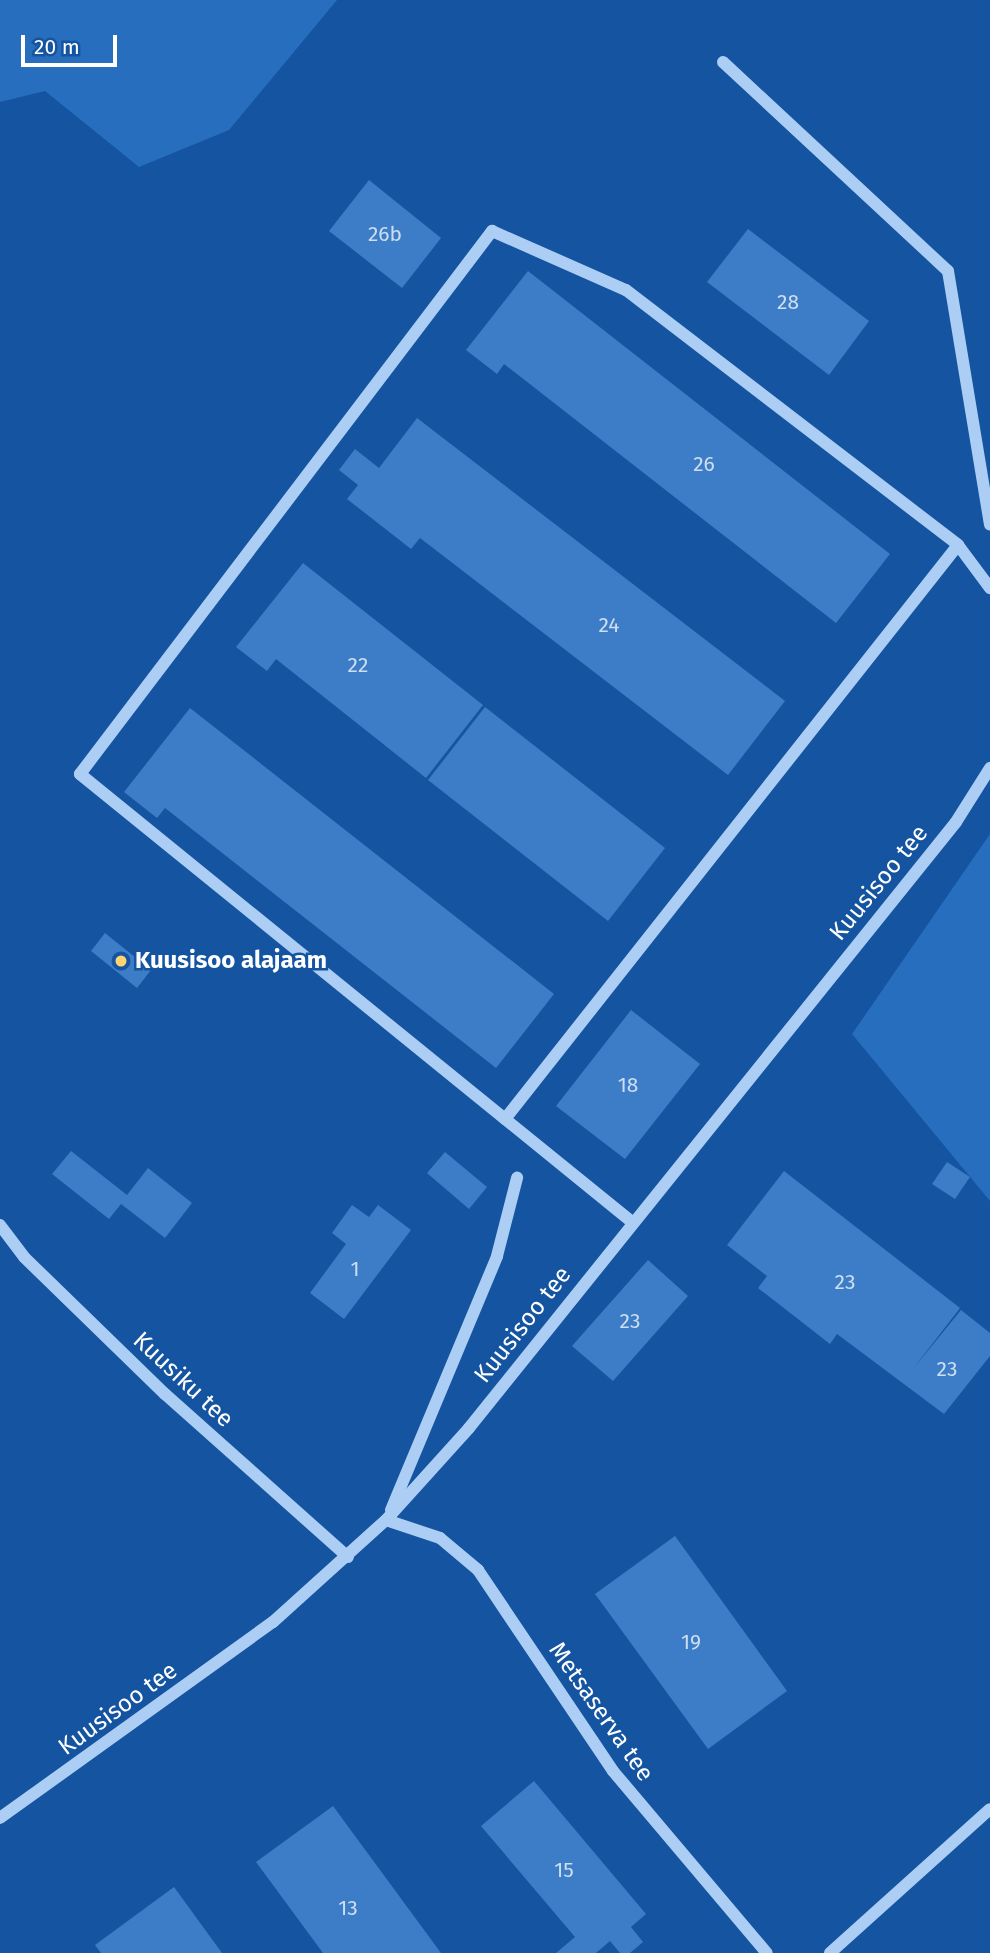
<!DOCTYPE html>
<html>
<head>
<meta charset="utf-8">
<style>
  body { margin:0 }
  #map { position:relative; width:990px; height:1953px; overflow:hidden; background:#1454a0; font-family:"Fira Sans",sans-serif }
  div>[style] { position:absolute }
  .green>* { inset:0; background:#276ebe }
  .building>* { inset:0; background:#3d7dc7 }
  .minor>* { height:12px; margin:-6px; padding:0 6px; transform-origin:6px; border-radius:6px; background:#adcef4 }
  .dots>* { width:19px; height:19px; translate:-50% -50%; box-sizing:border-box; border:4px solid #1454a0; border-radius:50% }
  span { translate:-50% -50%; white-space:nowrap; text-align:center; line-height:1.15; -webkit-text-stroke:5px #1454a0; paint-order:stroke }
  .number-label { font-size:21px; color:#cedef1 }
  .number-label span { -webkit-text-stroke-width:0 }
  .street-label { font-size:24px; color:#fff }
  .poi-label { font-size:24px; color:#fff; font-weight:700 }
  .left { translate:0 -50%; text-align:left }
  .scale { position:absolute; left:21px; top:35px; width:96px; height:32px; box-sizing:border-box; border:4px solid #fff; border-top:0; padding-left:9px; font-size:21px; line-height:24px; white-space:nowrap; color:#fff; -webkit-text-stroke:5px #1454a0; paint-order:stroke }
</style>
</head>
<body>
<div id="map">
  <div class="green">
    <div style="clip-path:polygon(0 0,337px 0,229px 130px,139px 167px,45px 91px,0 102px)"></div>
    <div style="clip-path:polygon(990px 834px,990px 1201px,852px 1034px)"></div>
  </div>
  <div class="building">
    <div style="clip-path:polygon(369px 180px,441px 238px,402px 288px,329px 231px)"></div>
    <div style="clip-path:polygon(748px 229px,869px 321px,829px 375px,707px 282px)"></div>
    <div style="clip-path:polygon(528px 271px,890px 554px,836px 623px,504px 364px,497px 374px,466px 350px)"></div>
    <div style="clip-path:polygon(417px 418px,785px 701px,728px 775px,420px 538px,411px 549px,347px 499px,358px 485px,339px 470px,355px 449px,379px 468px)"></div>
    <div style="clip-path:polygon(303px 563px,483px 705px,426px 778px,276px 659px,267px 671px,236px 647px)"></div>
    <div style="clip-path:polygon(485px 707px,665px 848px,608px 921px,428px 780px)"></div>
    <div style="clip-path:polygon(190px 708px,554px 994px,496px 1068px,165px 808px,157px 818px,124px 792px)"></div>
    <div style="clip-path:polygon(105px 933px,151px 970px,137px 988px,91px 951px)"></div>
    <div style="clip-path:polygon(631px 1010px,700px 1064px,625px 1159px,556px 1106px)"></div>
    <div style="clip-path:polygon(71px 1151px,127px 1195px,148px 1168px,192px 1203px,165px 1238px,121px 1204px,109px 1219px,52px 1174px)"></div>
    <div style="clip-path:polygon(445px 1152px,487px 1187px,469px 1209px,427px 1173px)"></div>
    <div style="clip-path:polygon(947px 1162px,970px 1177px,955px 1199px,932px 1184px)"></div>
    <div style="clip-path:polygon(784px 1171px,960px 1308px,913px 1369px,961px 1310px,990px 1333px,990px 1356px,944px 1414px,837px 1334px,830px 1344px,758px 1288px,767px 1276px,727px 1245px)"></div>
    <div style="clip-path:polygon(352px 1205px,369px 1217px,378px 1205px,411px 1230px,344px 1319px,310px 1293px,346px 1244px,332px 1233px)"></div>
    <div style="clip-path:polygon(648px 1260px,688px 1296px,613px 1381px,572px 1346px)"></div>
    <div style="clip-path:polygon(675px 1536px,787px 1691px,708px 1749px,595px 1594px)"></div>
    <div style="clip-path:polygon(534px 1781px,646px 1914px,631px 1927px,643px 1942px,630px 1953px,620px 1953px,610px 1941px,596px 1953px,556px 1953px,575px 1937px,481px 1826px)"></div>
    <div style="clip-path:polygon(333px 1806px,441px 1953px,323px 1953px,256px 1862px)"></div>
    <div style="clip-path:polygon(174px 1887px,222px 1953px,101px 1953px,95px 1945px)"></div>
  </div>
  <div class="minor">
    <div style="left:723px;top:62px;width:307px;rotate:42.9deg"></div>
    <div style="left:948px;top:271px;width:257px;rotate:80.6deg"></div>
    <div style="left:505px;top:1119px;width:731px;rotate:-51.72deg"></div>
    <div style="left:632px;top:1222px;width:711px;rotate:-140.94deg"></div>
    <div style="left:80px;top:774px;width:682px;rotate:-52.81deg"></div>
    <div style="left:492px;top:231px;width:146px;rotate:23.8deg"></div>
    <div style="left:626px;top:290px;width:419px;rotate:37.5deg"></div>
    <div style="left:958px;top:545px;width:54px;rotate:53.3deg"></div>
    <div style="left:0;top:1225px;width:40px;rotate:53deg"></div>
    <div style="left:24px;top:1257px;width:197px;rotate:44.2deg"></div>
    <div style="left:165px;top:1394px;width:245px;rotate:41.7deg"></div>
    <div style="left:391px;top:1510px;width:275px;rotate:-67.3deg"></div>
    <div style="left:497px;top:1256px;width:81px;rotate:-75.6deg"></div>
    <div style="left:386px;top:1520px;width:57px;rotate:18.4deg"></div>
    <div style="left:440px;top:1538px;width:50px;rotate:40.1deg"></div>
    <div style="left:478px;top:1570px;width:242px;rotate:56.1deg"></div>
    <div style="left:613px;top:1771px;width:238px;rotate:49.8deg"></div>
    <div style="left:0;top:1818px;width:336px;rotate:-35.7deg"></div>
    <div style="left:273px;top:1622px;width:152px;rotate:-42.1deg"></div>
    <div style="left:386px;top:1520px;width:124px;rotate:-47.9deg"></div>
    <div style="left:469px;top:1428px;width:777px;rotate:-51.21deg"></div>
    <div style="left:956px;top:822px;width:64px;rotate:-57.8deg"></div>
    <div style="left:830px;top:1953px;width:215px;rotate:-42deg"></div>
  </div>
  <div class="dots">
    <div style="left:121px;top:961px;background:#ffd370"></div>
  </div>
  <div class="number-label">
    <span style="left:385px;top:234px">26b</span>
    <span style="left:788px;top:302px">28</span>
    <span style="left:704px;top:464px">26</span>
    <span style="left:609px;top:625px">24</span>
    <span style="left:358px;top:665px">22</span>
    <span style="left:628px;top:1085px">18</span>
    <span style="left:355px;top:1269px">1</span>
    <span style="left:845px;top:1282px">23</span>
    <span style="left:630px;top:1321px">23</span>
    <span style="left:947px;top:1369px">23</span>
    <span style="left:691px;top:1642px">19</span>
    <span style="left:564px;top:1870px">15</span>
    <span style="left:348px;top:1908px">13</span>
  </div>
  <div class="street-label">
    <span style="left:879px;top:883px;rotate:-51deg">Kuusisoo tee</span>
    <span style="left:523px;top:1325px;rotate:-52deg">Kuusisoo tee</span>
    <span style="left:183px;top:1380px;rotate:43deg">Kuusiku tee</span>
    <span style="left:118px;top:1709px;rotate:-36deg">Kuusisoo tee</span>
    <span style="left:601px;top:1712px;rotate:55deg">Metsaserva tee</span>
  </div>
  <div class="poi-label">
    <span class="left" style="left:135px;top:961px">Kuusisoo alajaam</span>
  </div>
  <div class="scale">20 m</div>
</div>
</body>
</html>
